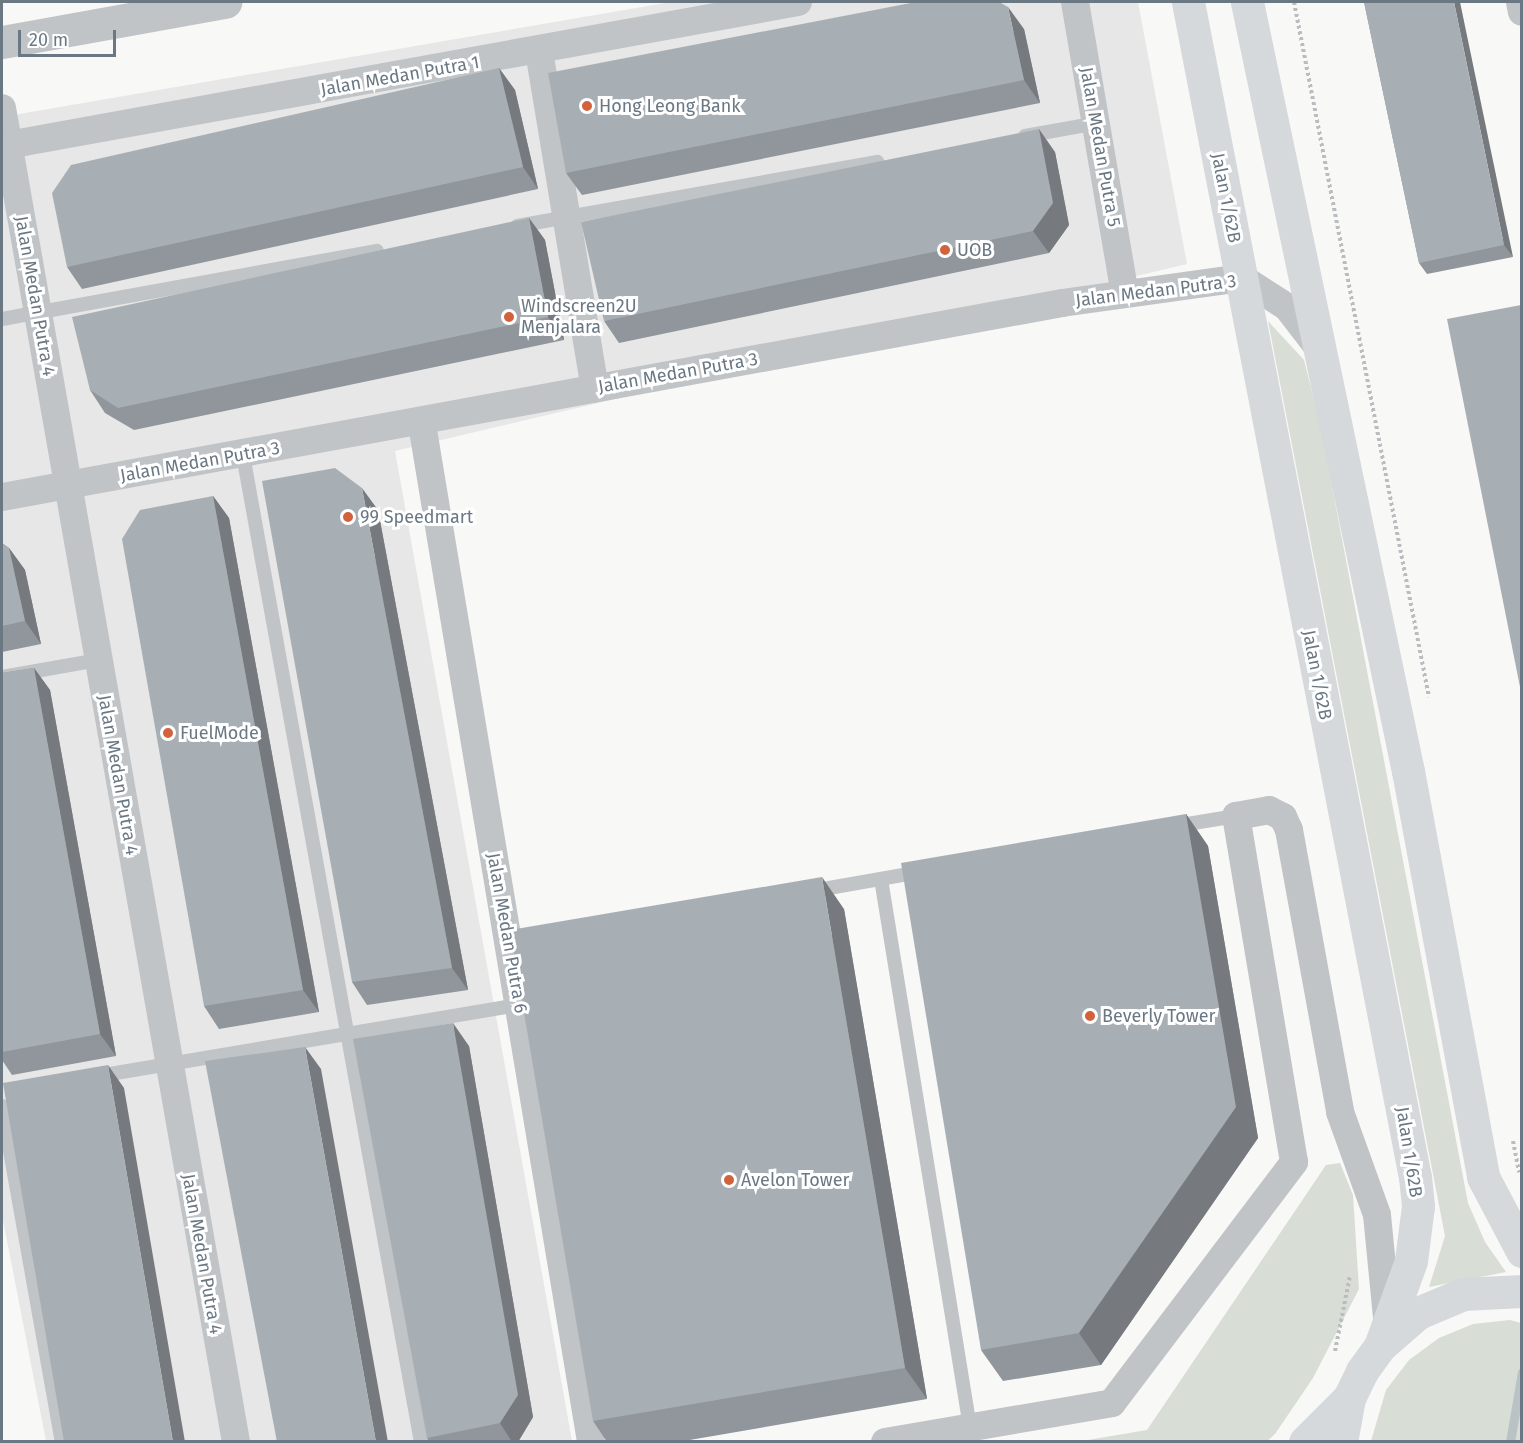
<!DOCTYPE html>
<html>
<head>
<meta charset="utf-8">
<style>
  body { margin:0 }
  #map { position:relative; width:1523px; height:1443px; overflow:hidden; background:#f8f8f6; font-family:"Fira Sans",sans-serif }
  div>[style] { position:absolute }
  .built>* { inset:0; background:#e6e7e6 }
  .green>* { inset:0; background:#d8ddd5 }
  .stream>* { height:9px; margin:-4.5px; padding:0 4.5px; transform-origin:4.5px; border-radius:4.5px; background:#b9c3c6 }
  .path>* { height:4px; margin-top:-2px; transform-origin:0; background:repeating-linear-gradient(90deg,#babdbf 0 3px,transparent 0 6px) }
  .service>* { height:14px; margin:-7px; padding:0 7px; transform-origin:7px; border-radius:7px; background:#c0c4c7 }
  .minor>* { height:28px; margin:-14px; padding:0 14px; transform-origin:14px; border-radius:14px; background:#c0c4c7 }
  .tertiary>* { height:33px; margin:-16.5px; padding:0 16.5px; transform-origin:16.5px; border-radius:16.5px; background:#c0c4c7 }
  .secondary>* { height:33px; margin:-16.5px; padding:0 16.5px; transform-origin:16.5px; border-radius:16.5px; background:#d5d9dc }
  .wall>* { inset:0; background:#90969b }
  .shaded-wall>* { inset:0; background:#767a7e }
  .building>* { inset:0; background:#a8afb4 }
  .dots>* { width:16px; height:16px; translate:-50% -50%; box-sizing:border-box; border:3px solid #fff; border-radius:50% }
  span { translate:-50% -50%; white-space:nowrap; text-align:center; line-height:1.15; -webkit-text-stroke:6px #fff; paint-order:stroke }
  .street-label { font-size:18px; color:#6a7884 }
  .poi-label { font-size:18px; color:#6a7884 }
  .left { translate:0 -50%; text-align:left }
  .frame { position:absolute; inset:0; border:3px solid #6a7884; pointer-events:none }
  .scale { position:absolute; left:18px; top:30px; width:98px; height:27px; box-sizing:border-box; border:3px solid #6a7884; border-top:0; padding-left:8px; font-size:18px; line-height:21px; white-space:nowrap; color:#6a7884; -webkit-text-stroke:4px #fff; paint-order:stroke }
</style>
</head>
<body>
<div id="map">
  <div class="built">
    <div style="clip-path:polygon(671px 2px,1138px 2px,1187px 264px,395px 451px,572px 1441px,46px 1441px,2px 1215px,2px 117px)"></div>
  </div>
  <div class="green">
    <div style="clip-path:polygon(1268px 321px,1304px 360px,1320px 423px,1468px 1203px,1485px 1242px,1506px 1272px,1429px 1287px,1445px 1236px)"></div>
    <div style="clip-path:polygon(1340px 1163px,1353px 1195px,1359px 1289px,1313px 1378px,1275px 1434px,1266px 1442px,1082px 1441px,1147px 1430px,1326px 1165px)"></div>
    <div style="clip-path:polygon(1510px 1320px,1521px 1323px,1521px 1441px,1371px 1441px,1386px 1390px,1409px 1360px,1439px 1338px,1473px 1324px)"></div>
  </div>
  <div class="stream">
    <div style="left:1510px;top:1442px;width:71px;rotate:-80.3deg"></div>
  </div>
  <div class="path">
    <div style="left:1294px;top:2px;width:708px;rotate:79.01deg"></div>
    <div style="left:1513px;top:1141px;width:32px;rotate:79deg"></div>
    <div style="left:1335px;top:1351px;width:76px;rotate:-78.7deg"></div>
  </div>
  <div class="service">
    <div style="left:1025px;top:136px;width:73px;rotate:-10.2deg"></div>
    <div style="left:517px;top:226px;width:366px;rotate:-10.1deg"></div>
    <div style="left:2px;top:319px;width:381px;rotate:-10.3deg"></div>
    <div style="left:243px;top:455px;width:1003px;rotate:79.78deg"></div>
    <div style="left:2px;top:677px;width:97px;rotate:-10deg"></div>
    <div style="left:1175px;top:826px;width:62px;rotate:-9.3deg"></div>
    <div style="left:881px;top:879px;width:555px;rotate:80.78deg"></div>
    <div style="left:812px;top:891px;width:110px;rotate:-10deg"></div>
    <div style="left:98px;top:1076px;width:427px;rotate:-9.6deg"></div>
    <div style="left:2px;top:1106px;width:341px;rotate:79.9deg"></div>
  </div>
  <div class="minor">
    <div style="left:1075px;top:2px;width:295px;rotate:80.3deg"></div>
    <div style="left:1520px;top:2px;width:10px;rotate:79deg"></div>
    <div style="left:539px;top:51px;width:342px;rotate:80.6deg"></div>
    <div style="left:2px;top:108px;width:1354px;rotate:80.05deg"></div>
    <div style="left:2px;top:146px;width:809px;rotate:-10.25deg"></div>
    <div style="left:422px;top:424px;width:1032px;rotate:80.57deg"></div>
    <div style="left:2px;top:497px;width:1078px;rotate:-10.37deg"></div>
    <div style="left:1062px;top:303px;width:182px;rotate:-7.9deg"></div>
    <div style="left:1242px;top:278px;width:54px;rotate:32.8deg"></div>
    <div style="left:1287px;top:307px;width:51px;rotate:52.2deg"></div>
    <div style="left:885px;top:1442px;width:230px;rotate:-9.7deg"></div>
    <div style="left:1112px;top:1403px;width:302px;rotate:-52.9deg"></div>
    <div style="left:1294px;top:1162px;width:351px;rotate:-99.5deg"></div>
    <div style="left:1236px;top:816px;width:34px;rotate:-10deg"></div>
    <div style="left:1269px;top:810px;width:16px;rotate:27deg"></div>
    <div style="left:1283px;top:817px;width:14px;rotate:65deg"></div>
    <div style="left:1289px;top:830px;width:287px;rotate:79.7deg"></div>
    <div style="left:1340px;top:1112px;width:109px;rotate:70.2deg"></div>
    <div style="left:1377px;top:1215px;width:102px;rotate:84.4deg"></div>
  </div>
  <div class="tertiary">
    <div style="left:2px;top:42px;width:227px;rotate:-10.2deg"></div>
  </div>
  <div class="secondary">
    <div style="left:1188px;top:2px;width:1197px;rotate:79.07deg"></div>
    <div style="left:1415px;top:1177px;width:29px;rotate:84deg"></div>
    <div style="left:1418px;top:1206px;width:55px;rotate:97.3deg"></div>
    <div style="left:1411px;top:1261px;width:90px;rotate:110deg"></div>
    <div style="left:1247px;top:2px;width:786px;rotate:78.18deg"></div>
    <div style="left:1408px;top:771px;width:413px;rotate:79.5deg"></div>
    <div style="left:1483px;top:1177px;width:84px;rotate:62.2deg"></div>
    <div style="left:1305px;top:1442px;width:62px;rotate:-45deg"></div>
    <div style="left:1341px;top:1442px;width:45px;rotate:-79.7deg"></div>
    <div style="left:1349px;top:1398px;width:30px;rotate:-64deg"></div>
    <div style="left:1362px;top:1371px;width:31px;rotate:-54deg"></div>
    <div style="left:1380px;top:1346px;width:50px;rotate:-41deg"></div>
    <div style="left:1418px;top:1313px;width:49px;rotate:-22.9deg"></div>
    <div style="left:1463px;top:1294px;width:59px;rotate:-2.9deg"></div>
  </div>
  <div class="wall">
    <div style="clip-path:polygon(1364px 2px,1513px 257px,1427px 274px,1419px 263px)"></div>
    <div style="clip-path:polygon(1024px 29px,1040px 103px,582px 195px,566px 173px)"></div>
    <div style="clip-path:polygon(499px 68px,515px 90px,538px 189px,82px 289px,67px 267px)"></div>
    <div style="clip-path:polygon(1055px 152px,1069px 225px,1049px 253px,619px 343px,604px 321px)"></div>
    <div style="clip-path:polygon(529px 218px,545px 240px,564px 340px,134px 430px,105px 413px,90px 390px)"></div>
    <div style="clip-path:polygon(213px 496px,229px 518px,319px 1012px,219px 1029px,204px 1006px)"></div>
    <div style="clip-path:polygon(378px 510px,468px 990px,367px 1005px,352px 982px)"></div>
    <div style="clip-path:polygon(2px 543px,9px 548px,25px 570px,41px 644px,2px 652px)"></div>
    <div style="clip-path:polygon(34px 668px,50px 690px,116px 1056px,12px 1075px,2px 1060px,2px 673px)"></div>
    <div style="clip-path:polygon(1186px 814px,1208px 846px,1258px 1138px,1101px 1365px,1003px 1381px,981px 1350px)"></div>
    <div style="clip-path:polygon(844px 909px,927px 1399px,678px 1442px,607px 1442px,593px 1421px)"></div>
    <div style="clip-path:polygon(469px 1046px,533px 1417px,518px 1442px,429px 1442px,427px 1438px)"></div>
  </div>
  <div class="shaded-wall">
    <div style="clip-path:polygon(1454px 2px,1460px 2px,1513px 257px,1504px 245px)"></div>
    <div style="clip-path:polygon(1008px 7px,1024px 29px,1040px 103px,1024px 80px)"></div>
    <div style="clip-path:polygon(499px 68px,515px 90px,538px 189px,523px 167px)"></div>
    <div style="clip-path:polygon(1039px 129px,1055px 152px,1069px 225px,1049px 253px,1033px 231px)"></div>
    <div style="clip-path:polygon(529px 218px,545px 240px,564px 340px,548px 317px)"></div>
    <div style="clip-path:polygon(2px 405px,3px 415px,2px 418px)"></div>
    <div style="clip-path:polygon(362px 488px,378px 510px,468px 990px,452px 968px)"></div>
    <div style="clip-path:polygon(213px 496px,229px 518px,319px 1012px,303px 990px)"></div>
    <div style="clip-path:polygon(9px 548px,25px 570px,41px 644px,25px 621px)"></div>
    <div style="clip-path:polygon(34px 668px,50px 690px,116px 1056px,100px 1034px)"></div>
    <div style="clip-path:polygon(1186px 814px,1208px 846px,1258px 1138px,1101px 1365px,1079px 1333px)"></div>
    <div style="clip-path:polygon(822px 877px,844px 909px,927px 1399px,905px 1368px)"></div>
    <div style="clip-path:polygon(453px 1023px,469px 1046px,533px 1417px,518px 1442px,512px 1442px,500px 1423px)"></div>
    <div style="clip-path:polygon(305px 1047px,321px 1069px,388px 1442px,376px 1442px)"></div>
    <div style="clip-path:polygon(108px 1065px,124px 1088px,185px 1442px,173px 1442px)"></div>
  </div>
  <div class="building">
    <div style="clip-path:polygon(916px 2px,999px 2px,1008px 7px,1024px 80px,566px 173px,548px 73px)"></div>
    <div style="clip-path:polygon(1364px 2px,1454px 2px,1504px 245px,1419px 263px)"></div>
    <div style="clip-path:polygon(499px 68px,523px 167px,67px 267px,52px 193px,71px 165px)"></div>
    <div style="clip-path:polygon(1039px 129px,1053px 203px,1033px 231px,604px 321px,581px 222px)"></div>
    <div style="clip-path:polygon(529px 218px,548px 317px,118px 408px,90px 390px,72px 317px)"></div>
    <div style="clip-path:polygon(1521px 305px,1521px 692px,1447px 319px)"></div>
    <div style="clip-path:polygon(335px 468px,362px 488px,452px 968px,352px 982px,262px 481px)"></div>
    <div style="clip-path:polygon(213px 496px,303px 990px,204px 1006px,122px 539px,140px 510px)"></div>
    <div style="clip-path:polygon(2px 543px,9px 548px,25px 621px,2px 626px)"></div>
    <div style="clip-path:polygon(34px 668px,100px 1034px,2px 1052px,2px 673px)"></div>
    <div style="clip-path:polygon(1186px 814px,1236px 1107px,1079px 1333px,981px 1350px,901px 863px)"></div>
    <div style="clip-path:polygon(822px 877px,905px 1368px,593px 1421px,510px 930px)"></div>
    <div style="clip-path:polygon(453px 1023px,518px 1395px,500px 1423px,427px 1438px,353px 1039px)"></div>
    <div style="clip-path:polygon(305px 1047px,376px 1442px,277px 1442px,205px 1061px)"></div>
    <div style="clip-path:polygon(108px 1065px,173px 1442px,64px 1442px,3px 1083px)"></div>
  </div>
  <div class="dots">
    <div style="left:587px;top:106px;background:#d2613c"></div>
    <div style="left:945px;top:250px;background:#d2613c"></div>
    <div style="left:509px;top:317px;background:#d2613c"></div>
    <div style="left:348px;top:517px;background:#d2613c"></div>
    <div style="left:168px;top:733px;background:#d2613c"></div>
    <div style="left:1090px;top:1016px;background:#d2613c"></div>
    <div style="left:729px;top:1180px;background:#d2613c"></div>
  </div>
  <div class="street-label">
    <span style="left:400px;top:76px;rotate:-10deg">Jalan Medan Putra 1</span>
    <span style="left:1100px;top:147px;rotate:80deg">Jalan Medan Putra 5</span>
    <span style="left:1226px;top:198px;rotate:79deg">Jalan 1/62B</span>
    <span style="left:1156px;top:291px;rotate:-7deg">Jalan Medan Putra 3</span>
    <span style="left:35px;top:296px;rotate:80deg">Jalan Medan Putra 4</span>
    <span style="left:678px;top:373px;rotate:-10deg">Jalan Medan Putra 3</span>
    <span style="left:200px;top:462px;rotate:-10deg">Jalan Medan Putra 3</span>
    <span style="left:1317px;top:675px;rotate:79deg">Jalan 1/62B</span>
    <span style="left:118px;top:775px;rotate:80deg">Jalan Medan Putra 4</span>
    <span style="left:507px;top:933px;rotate:80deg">Jalan Medan Putra 6</span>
    <span style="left:1409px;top:1152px;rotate:81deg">Jalan 1/62B</span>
    <span style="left:202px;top:1254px;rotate:80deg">Jalan Medan Putra 4</span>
  </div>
  <div class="poi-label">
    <span class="left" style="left:599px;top:106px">Hong Leong Bank</span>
    <span class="left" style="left:957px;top:250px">UOB</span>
    <span class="left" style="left:521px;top:317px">Windscreen2U<br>Menjalara</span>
    <span class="left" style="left:360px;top:517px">99 Speedmart</span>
    <span class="left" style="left:180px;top:733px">FuelMode</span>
    <span class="left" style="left:1102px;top:1016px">Beverly Tower</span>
    <span class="left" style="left:741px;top:1180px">Avelon Tower</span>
  </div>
  <div class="frame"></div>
  <div class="scale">20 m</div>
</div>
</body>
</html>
